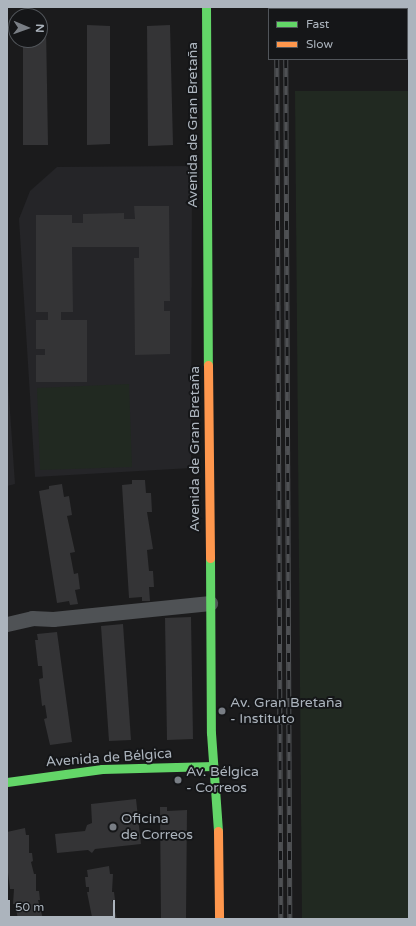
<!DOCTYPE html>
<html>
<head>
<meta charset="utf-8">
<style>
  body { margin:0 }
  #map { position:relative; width:416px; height:926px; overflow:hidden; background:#1b1b1c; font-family:"Varela Round",sans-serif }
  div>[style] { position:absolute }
  .built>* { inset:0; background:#252528 }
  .green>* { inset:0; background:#212921 }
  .building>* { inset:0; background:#343436 }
  .street>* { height:15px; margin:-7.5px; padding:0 7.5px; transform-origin:7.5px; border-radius:7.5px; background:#4f5255 }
  .fast>* { height:9px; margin:-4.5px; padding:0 4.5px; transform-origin:4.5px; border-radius:4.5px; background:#63d668 }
  .slow>* { height:9px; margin:-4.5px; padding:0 4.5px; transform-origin:4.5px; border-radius:4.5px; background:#ff974d }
  .rail>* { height:4.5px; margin-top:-2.25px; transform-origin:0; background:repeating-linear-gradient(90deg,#151618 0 9px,#4f5154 0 18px); box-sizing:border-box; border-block:1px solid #4f5154 }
  .dots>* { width:11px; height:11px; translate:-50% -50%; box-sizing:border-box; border:2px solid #151618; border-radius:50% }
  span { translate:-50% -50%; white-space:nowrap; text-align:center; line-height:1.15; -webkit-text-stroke:4px #151618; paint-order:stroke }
  .street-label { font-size:14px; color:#acb4bd }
  .poi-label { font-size:14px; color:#acb4bd }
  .left { translate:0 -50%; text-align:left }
  .frame { position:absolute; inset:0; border:8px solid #acb4bd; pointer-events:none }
  .legend { position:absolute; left:268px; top:8px; width:140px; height:52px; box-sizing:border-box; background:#151618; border:1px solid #51555a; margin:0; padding:5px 7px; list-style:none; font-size:12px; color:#acb4bd }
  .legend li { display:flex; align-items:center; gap:8px; height:20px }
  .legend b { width:20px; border:1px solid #51555a }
  .north { position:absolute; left:8px; top:8px; width:40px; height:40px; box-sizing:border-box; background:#151618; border:1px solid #51555a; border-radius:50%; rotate:92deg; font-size:11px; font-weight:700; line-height:16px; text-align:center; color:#acb4bd }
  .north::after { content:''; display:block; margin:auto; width:14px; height:18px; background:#797e85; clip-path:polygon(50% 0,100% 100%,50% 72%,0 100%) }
  .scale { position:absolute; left:8px; top:900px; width:107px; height:18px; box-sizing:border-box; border:2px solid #acb4bd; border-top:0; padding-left:5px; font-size:12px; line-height:14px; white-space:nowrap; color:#acb4bd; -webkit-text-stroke:3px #151618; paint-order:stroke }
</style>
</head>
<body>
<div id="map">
  <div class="built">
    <div style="clip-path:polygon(192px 166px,191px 468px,35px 477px,19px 219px,30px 191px,57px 167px)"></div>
    <div style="clip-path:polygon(7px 367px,15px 484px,7px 486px)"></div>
  </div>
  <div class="green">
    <div style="clip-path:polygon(295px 91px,409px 91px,409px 919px,302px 919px)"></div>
    <div style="clip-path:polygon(129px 384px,132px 467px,40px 470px,37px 388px)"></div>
  </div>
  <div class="building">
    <div style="clip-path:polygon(87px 25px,110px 26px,110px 144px,87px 145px)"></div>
    <div style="clip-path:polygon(170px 25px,173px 145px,148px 146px,147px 26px)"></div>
    <div style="clip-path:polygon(40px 27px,46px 27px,48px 145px,23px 145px,23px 40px,40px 40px)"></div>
    <div style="clip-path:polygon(134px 206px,169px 206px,170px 301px,164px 301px,164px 311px,170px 311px,170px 354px,135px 355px,134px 258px,139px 258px,139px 247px,72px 247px,73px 312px,61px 312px,61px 320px,87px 320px,87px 382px,36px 382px,36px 355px,45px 355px,45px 349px,36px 349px,36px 320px,48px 320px,48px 312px,36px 312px,36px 215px,72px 215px,72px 223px,83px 223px,83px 214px,124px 213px,124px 219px,135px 219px)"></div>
    <div style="clip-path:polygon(132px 480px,145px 480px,146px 493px,151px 493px,152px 512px,147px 512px,153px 549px,147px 550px,149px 571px,153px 571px,154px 587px,149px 587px,150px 601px,142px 601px,142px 597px,129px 598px,122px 485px,132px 484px)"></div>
    <div style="clip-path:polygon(62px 484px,64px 497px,69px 496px,72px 515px,67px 516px,75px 552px,70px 553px,74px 574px,78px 573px,80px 589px,75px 590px,78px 604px,70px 605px,69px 601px,57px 603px,39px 491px,49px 489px,49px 486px)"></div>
    <div style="clip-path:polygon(191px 617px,193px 739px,167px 740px,165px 618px)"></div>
    <div style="clip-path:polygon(123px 624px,131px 740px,109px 741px,101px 626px)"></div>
    <div style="clip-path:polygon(57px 632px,72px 742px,50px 745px,44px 719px,47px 718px,45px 705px,42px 706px,39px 679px,43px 678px,42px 666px,38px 666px,35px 640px,38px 640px,37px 634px)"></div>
    <div style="clip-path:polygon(136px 799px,141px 844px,95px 849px,92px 853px,88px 850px,57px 853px,55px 834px,85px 831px,87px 825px,92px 823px,91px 804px)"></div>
    <div style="clip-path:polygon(160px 807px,167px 807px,167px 811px,187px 810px,186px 919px,161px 919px)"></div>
    <div style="clip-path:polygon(25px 828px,26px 835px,29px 835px,29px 853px,32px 853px,33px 861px,31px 862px,34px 874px,36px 874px,36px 891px,39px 891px,40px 900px,38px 900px,43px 919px,18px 919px,15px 904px,13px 904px,14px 889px,10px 889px,7px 865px,7px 832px)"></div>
    <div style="clip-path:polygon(109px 866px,110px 874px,113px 874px,112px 892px,114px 892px,115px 900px,112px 900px,117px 919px,90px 919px,92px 917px,87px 892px,89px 892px,89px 887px,86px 887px,85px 877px,88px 877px,87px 870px)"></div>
  </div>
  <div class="street">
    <div style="left:7px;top:624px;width:26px;rotate:-13deg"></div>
    <div style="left:32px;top:618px;width:21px;rotate:3deg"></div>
    <div style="left:53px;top:619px;width:158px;rotate:-5.8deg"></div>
  </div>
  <div class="fast">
    <div style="left:206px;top:7px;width:358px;rotate:89.7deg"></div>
    <div style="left:210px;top:558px;width:175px;rotate:89.7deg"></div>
    <div style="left:211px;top:733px;width:98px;rotate:85.9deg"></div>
    <div style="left:7px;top:782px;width:96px;rotate:-7.8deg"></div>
    <div style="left:102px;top:769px;width:111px;rotate:-1.5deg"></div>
  </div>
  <div class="slow">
    <div style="left:208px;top:365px;width:193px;rotate:89.4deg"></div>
    <div style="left:218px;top:831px;width:88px;rotate:89.3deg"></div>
  </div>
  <div class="rail">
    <div style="left:277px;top:7px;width:2px;rotate:90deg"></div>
    <div style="left:285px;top:7px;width:2px;rotate:63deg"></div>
    <div style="left:277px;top:59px;width:860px;rotate:89.73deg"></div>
    <div style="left:286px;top:59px;width:860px;rotate:89.73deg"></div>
  </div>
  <div class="dots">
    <div style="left:222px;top:711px;background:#797e85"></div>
    <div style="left:178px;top:780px;background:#797e85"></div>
    <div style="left:113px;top:827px;background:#797e85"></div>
  </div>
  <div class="street-label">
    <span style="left:193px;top:125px;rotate:-90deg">Avenida de Gran Bretaña</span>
    <span style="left:195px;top:449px;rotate:-90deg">Avenida de Gran Bretaña</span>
    <span style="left:109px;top:758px;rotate:-4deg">Avenida de Bélgica</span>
  </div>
  <div class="poi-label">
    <span class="left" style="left:230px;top:711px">Av. Gran Bretaña<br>- Instituto</span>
    <span class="left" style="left:186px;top:780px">Av. Bélgica<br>- Correos</span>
    <span class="left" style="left:121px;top:827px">Oficina<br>de Correos</span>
  </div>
  <div class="frame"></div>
  <ul class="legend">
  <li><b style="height:5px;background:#63d668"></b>Fast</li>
  <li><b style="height:5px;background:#ff974d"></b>Slow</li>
  </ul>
  <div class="north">N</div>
  <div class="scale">50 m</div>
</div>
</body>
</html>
